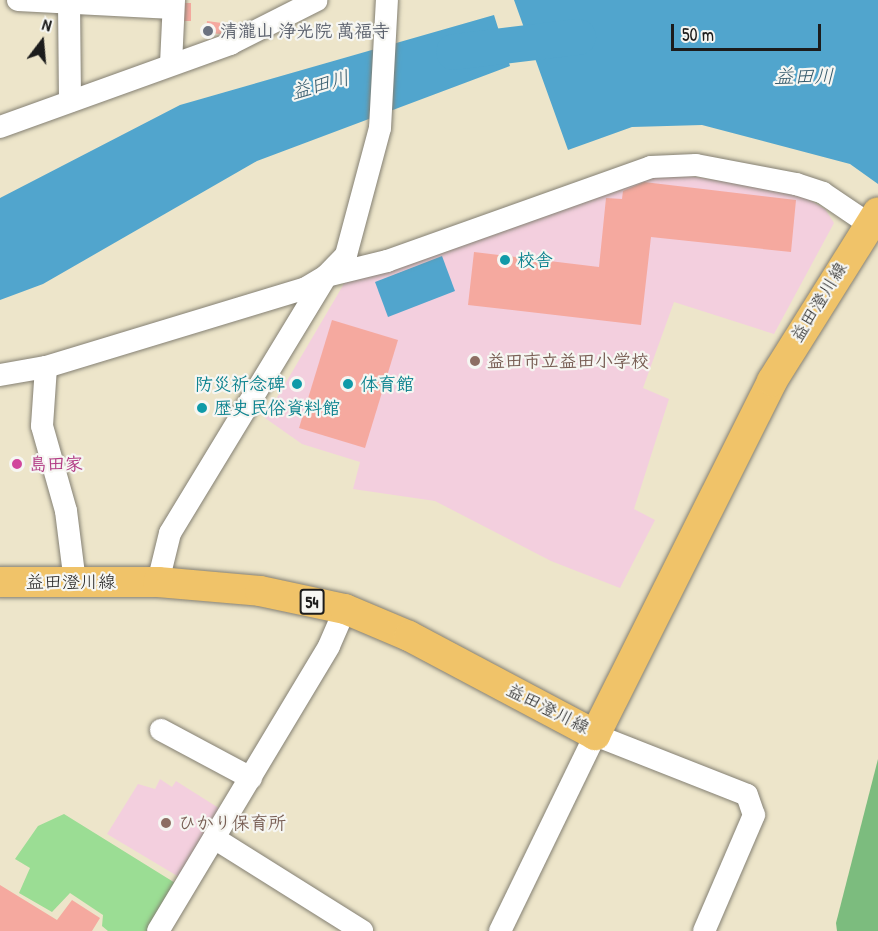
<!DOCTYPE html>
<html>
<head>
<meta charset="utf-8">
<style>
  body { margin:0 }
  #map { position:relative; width:878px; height:931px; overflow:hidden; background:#ede5ca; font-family:"Patrick Hand","Klee One",sans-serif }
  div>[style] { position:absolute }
  .built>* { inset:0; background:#f3cfde }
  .green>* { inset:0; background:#9bdd94 }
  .forest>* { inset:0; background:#7cbc7e }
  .water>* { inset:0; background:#51a5cd }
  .river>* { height:36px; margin:-18px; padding:0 18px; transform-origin:18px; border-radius:18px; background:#51a5cd }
  .building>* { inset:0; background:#f5a99f }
  .roads { filter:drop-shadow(0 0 2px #848073) drop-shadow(0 0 2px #848073) }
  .minor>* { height:22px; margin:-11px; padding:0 11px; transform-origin:11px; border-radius:11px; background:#fff }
  .major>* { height:30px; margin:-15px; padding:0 15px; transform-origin:15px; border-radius:15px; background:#f0c369 }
  .dots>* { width:16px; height:16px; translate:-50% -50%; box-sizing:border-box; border:3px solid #f6f6f2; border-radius:50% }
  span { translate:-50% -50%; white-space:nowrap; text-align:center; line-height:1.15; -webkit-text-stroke:4.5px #f6f6f2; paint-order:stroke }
  .shield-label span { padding:2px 4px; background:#f6f6f2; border:2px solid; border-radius:4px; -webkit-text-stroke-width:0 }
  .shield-label { font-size:16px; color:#1c1c1c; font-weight:700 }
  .worship-label { font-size:18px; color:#5b616d; font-weight:700 }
  .left { translate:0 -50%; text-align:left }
  .culture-label { font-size:18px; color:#0d838f; font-weight:700 }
  .right { translate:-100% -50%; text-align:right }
  .street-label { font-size:18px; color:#1c1c1c }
  .education-label { font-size:18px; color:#785e54; font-weight:700 }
  .hotel-label { font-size:18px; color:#b23c85; font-weight:700 }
  .water-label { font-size:20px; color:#345a6c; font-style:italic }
  .north { position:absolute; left:12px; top:12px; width:60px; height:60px; -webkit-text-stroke:4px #f6f6f2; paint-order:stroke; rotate:16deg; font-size:16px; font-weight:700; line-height:24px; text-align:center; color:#1c1c1c }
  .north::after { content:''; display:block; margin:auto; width:21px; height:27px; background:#1c1c1c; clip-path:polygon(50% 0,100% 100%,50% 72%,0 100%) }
  .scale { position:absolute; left:671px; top:24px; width:150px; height:27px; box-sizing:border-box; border:3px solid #1c1c1c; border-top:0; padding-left:8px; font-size:18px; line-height:21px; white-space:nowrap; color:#1c1c1c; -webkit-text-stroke:4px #f6f6f2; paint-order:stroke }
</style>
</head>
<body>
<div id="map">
  <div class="built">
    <div style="clip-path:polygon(690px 176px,798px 193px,825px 209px,834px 223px,774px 334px,674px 302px,643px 388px,669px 399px,634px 509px,655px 520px,620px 588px,551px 561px,435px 501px,353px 489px,360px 462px,302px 444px,265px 418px,345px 282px,639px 177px)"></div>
    <div style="clip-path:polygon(160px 779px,172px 787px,176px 781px,225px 812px,184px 880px,107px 834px,138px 784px,155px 789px)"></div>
  </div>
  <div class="green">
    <div style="clip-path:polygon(64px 814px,180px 886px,150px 931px,108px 931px,102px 926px,103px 915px,70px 893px,52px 912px,19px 893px,30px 868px,15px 859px,38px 826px)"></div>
  </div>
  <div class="forest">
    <div style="clip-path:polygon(878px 759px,878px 931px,837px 931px,836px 923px)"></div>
  </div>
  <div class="water">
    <div style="clip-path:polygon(514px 0,878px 0,878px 184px,850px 164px,702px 125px,632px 127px,568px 150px)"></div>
    <div style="clip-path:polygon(494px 15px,510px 66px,257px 161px,43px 284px,0 300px,0 198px,180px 105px)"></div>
    <div style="clip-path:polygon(442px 256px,455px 291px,388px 317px,375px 282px)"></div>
  </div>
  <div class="river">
    <div style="left:454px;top:52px;width:125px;rotate:-6.9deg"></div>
  </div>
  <div class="building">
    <div style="clip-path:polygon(181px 3px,191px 3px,191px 21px,180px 21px)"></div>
    <div style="clip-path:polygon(207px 21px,222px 23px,221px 34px,206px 33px)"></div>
    <div style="clip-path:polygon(644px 182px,796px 200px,791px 252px,651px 237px,641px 325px,468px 305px,474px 252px,599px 267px,606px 198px,622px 199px,623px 191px)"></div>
    <div style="clip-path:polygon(332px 320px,398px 340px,365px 448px,299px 428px)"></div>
    <div style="clip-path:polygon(0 885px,57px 920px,72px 900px,100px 918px,92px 931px,0 931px)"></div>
  </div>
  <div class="roads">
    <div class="minor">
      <div style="left:18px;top:0;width:155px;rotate:3deg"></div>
      <div style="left:69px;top:3px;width:98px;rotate:89.4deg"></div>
      <div style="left:171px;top:64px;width:64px;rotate:-87.3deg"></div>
      <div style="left:0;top:127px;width:245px;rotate:-19.8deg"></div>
      <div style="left:230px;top:44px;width:97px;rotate:-26.8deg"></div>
      <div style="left:46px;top:367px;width:59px;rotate:93.9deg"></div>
      <div style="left:42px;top:426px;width:88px;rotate:74.2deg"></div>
      <div style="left:66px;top:511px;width:72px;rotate:82.8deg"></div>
      <div style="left:0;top:375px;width:47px;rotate:-9.9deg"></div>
      <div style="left:46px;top:367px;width:272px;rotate:-16.9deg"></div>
      <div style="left:306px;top:288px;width:23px;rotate:-31deg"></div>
      <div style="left:326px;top:276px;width:63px;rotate:-13.8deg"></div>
      <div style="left:387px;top:261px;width:280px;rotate:-19.6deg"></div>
      <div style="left:651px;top:167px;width:45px;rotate:-2.5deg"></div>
      <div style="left:696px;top:165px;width:102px;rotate:10.8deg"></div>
      <div style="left:796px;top:184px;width:28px;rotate:18deg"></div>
      <div style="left:823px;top:193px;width:55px;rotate:34deg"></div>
      <div style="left:158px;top:582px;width:50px;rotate:-76.2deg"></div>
      <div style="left:170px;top:533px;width:301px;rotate:-58.7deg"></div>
      <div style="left:326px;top:276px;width:29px;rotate:-46deg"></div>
      <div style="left:346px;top:255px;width:131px;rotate:-75deg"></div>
      <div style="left:380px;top:128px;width:128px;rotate:-86.9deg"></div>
      <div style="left:161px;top:730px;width:102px;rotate:28.1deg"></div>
      <div style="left:214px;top:838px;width:175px;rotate:32.1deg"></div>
      <div style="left:158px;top:931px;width:332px;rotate:-59deg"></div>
      <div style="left:329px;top:646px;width:40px;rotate:-66.6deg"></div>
      <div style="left:500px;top:931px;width:218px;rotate:-64.1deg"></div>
      <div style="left:595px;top:735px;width:163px;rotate:21.5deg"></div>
      <div style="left:747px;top:795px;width:21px;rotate:71deg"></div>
      <div style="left:754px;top:815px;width:126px;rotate:113.3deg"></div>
    </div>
    <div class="major">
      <div style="left:0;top:582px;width:158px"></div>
      <div style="left:158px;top:582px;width:102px;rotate:5deg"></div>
      <div style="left:260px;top:591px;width:87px;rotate:12deg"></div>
      <div style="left:345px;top:609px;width:69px;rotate:22.9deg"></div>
      <div style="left:409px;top:636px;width:211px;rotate:28deg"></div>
      <div style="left:595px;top:735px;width:396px;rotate:-63.4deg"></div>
      <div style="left:772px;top:381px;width:199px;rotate:-57.9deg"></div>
    </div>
  </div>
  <div class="dots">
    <div style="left:208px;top:31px;background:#6b7280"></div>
    <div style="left:505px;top:260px;background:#0f9aa8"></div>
    <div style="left:475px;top:361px;background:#8d6e63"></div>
    <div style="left:297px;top:384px;background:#0f9aa8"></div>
    <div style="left:348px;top:384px;background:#0f9aa8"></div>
    <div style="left:202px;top:408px;background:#0f9aa8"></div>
    <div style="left:17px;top:464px;background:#d1479c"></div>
    <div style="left:166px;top:823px;background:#8d6e63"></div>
  </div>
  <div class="shield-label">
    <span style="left:312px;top:602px">54</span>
  </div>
  <div class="worship-label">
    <span class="left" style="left:220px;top:31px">清瀧山 浄光院 萬福寺</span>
  </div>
  <div class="culture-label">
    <span class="left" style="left:517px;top:260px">校舎</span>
    <span class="right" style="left:285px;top:384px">防災祈念碑</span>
    <span class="left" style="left:360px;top:384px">体育館</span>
    <span class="left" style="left:214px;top:408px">歴史民俗資料館</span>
  </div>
  <div class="street-label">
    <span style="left:819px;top:302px;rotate:-58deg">益田澄川線</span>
    <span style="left:71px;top:582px">益田澄川線</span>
    <span style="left:548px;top:709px;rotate:27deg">益田澄川線</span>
  </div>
  <div class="education-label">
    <span class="left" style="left:487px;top:361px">益田市立益田小学校</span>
    <span class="left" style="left:178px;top:823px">ひかり保育所</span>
  </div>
  <div class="hotel-label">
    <span class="left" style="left:29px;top:464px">島田家</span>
  </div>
  <div class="water-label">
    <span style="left:804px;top:75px">益田川</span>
    <span style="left:320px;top:84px;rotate:-15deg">益田川</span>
  </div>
  <div class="north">N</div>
  <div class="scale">50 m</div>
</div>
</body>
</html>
